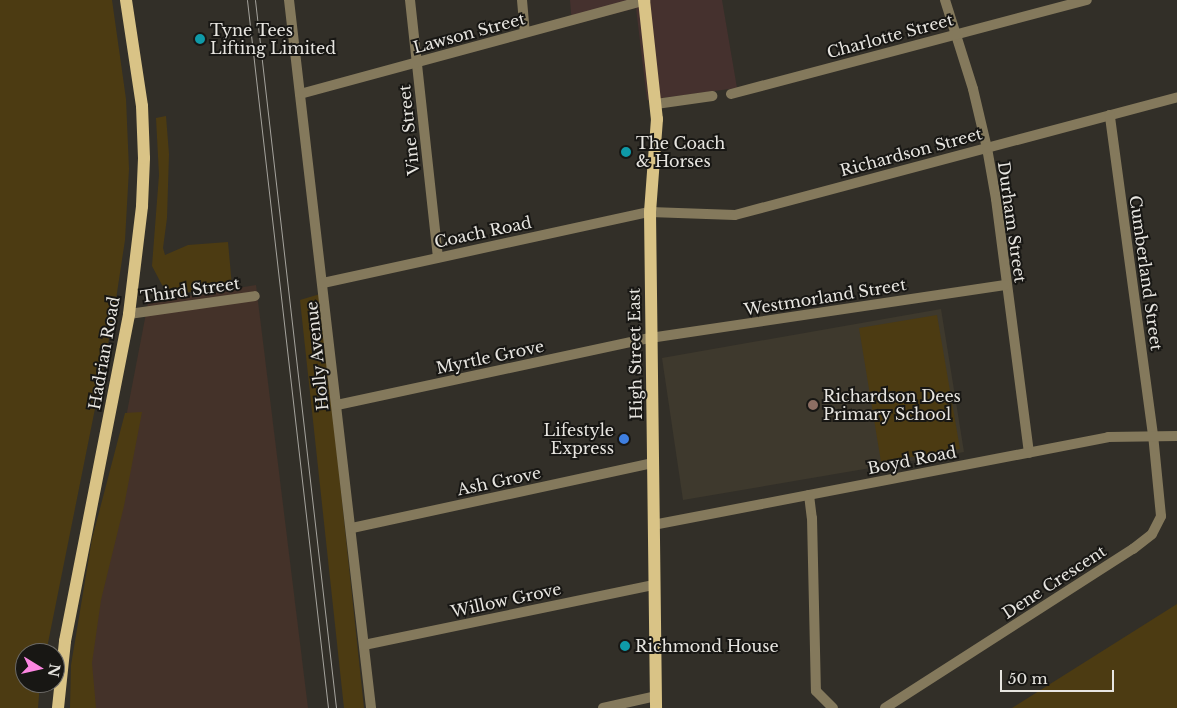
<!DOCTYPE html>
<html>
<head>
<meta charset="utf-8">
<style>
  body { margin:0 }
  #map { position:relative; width:1177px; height:708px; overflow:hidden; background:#322f28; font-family:"Libre Baskerville",serif }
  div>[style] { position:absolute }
  .commercial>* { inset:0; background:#45312e }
  .industrial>* { inset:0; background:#443229 }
  .built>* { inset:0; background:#3e392d }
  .green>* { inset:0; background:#4c3b12 }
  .minor>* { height:10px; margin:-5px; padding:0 5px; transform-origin:5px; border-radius:5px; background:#84795c }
  .tertiary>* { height:10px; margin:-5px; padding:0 5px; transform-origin:5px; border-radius:5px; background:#84795c }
  .primary>* { height:12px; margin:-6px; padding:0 6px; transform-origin:6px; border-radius:6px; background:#d9c386 }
  .tram>* { height:1px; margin:-0.5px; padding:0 0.5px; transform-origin:0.5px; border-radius:0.5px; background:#a5a39d }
  .dots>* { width:14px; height:14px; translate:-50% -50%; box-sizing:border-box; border:2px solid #181714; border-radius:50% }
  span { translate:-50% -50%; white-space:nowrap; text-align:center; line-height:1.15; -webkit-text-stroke:4px #181714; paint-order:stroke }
  .poi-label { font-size:16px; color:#e7e5e0 }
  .left { translate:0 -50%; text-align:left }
  .right { translate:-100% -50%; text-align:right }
  .street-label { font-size:16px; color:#e7e5e0 }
  .north { position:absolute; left:15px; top:643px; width:50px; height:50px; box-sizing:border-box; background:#181714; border:1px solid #6b6966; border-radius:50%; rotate:99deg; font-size:14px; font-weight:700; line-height:20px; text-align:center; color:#e7e5e0 }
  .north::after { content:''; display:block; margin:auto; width:18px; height:22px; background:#fd86e2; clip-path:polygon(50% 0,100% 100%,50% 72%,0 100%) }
  .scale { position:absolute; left:1000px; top:670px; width:114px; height:22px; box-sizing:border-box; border:2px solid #e7e5e0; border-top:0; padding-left:6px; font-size:15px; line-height:18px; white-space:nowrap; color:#e7e5e0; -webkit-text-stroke:4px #181714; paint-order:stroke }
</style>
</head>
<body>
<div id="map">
  <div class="commercial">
    <div style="clip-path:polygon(570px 0,722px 0,737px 88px,647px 100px,636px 8px,572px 25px)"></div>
  </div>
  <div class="industrial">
    <div style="clip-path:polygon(256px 285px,308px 708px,76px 708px,79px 662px,148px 303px)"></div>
  </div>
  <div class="built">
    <div style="clip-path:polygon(941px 309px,964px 452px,683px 500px,662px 358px)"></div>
  </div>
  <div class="green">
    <div style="clip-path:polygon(0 0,112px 0,126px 99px,129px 169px,125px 240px,113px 319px,46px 653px,25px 653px,25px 683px,40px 683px,38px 708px,0 708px)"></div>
    <div style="clip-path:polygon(166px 116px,169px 154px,167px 218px,163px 248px,165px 255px,188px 245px,228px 242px,232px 286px,176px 294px,162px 285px,152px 266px,159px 175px,156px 118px)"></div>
    <div style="clip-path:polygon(320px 294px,364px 708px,344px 708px,300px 300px)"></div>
    <div style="clip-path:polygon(937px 315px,960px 449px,881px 462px,859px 328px)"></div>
    <div style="clip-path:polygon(142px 412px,124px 506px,101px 600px,92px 663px,96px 708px,70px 708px,71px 665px,92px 539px,125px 413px)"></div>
    <div style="clip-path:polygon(1177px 604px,1177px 708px,1012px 708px)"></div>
  </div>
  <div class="minor">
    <div style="left:289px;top:0;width:713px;rotate:83.39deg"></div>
    <div style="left:410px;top:0;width:259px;rotate:83.8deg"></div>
    <div style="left:522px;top:0;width:32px;rotate:85deg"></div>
    <div style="left:945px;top:0;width:93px;rotate:72.5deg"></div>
    <div style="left:973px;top:89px;width:61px;rotate:76.7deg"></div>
    <div style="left:987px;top:148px;width:52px;rotate:80deg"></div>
    <div style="left:996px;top:199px;width:256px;rotate:82.6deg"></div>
    <div style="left:300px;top:94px;width:358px;rotate:-15.2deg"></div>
    <div style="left:731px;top:94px;width:368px;rotate:-14.8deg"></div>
    <div style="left:656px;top:104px;width:57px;rotate:-8.1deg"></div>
    <div style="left:323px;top:283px;width:335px;rotate:-12.3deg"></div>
    <div style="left:650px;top:212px;width:85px;rotate:2deg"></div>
    <div style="left:735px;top:215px;width:457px;rotate:-14.9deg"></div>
    <div style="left:129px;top:314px;width:127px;rotate:-8.1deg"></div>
    <div style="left:337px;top:405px;width:320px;rotate:-12.1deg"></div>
    <div style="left:650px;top:338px;width:359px;rotate:-8.5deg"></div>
    <div style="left:809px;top:495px;width:23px;rotate:83deg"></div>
    <div style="left:812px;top:518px;width:173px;rotate:88.7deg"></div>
    <div style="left:816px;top:691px;width:24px;rotate:45deg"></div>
    <div style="left:352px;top:528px;width:307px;rotate:-12.2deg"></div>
    <div style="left:364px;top:645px;width:296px;rotate:-11.7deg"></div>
    <div style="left:603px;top:708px;width:54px;rotate:-12.8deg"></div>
    <div style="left:885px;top:708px;width:295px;rotate:-32.7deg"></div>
    <div style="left:1133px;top:549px;width:24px;rotate:-38deg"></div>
    <div style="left:1152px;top:534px;width:20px;rotate:-63deg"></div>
    <div style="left:1161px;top:516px;width:81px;rotate:-95.6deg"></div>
    <div style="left:1153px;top:435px;width:323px;rotate:-97.7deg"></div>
  </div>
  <div class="tertiary">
    <div style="left:653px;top:525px;width:463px;rotate:-10.9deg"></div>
    <div style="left:1108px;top:437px;width:69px;rotate:-0.8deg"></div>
  </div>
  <div class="primary">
    <div style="left:644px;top:0;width:120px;rotate:83.8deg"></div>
    <div style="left:657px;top:119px;width:93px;rotate:94.3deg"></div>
    <div style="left:650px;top:212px;width:496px;rotate:89.3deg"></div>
    <div style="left:58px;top:708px;width:67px;rotate:-84deg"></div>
    <div style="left:65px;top:641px;width:333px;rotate:-78.9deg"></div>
    <div style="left:129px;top:314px;width:109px;rotate:-83.1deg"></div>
    <div style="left:142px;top:206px;width:48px;rotate:-87.6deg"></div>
    <div style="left:144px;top:158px;width:52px;rotate:-92.2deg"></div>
    <div style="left:142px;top:106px;width:107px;rotate:-98.6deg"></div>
  </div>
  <div class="tram">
    <div style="left:247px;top:0;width:713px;rotate:83.47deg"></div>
    <div style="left:255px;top:0;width:713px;rotate:83.47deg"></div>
  </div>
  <div class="dots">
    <div style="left:200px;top:39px;background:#0f9aa8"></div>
    <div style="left:626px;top:152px;background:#0f9aa8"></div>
    <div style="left:813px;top:405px;background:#8d6e63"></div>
    <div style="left:624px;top:439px;background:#3f7fe0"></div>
    <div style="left:625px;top:646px;background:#0f9aa8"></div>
  </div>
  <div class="poi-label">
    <span class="left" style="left:210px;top:39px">Tyne Tees<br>Lifting Limited</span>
    <span class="left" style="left:636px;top:152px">The Coach<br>&amp; Horses</span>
    <span class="left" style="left:823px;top:405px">Richardson Dees<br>Primary School</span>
    <span class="right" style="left:614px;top:439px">Lifestyle<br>Express</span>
    <span class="left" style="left:635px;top:646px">Richmond House</span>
  </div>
  <div class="street-label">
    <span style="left:469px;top:33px;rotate:-15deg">Lawson Street</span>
    <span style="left:890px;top:36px;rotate:-15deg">Charlotte Street</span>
    <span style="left:409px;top:130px;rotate:-96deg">Vine Street</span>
    <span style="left:911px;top:152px;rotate:-15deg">Richardson Street</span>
    <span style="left:1012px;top:222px;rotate:82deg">Durham Street</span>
    <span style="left:483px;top:232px;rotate:-12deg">Coach Road</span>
    <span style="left:1146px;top:273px;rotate:82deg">Cumberland Street</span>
    <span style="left:190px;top:290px;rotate:-8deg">Third Street</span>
    <span style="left:825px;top:297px;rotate:-9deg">Westmorland Street</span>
    <span style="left:104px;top:353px;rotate:-80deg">Hadrian Road</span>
    <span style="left:635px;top:354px;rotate:-91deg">High Street East</span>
    <span style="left:317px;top:356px;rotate:-96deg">Holly Avenue</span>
    <span style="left:490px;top:357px;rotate:-12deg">Myrtle Grove</span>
    <span style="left:912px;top:460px;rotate:-11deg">Boyd Road</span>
    <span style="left:499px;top:481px;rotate:-12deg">Ash Grove</span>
    <span style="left:1054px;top:582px;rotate:-33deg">Dene Crescent</span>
    <span style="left:506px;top:600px;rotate:-12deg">Willow Grove</span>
  </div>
  <div class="north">N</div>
  <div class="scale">50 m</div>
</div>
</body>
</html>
